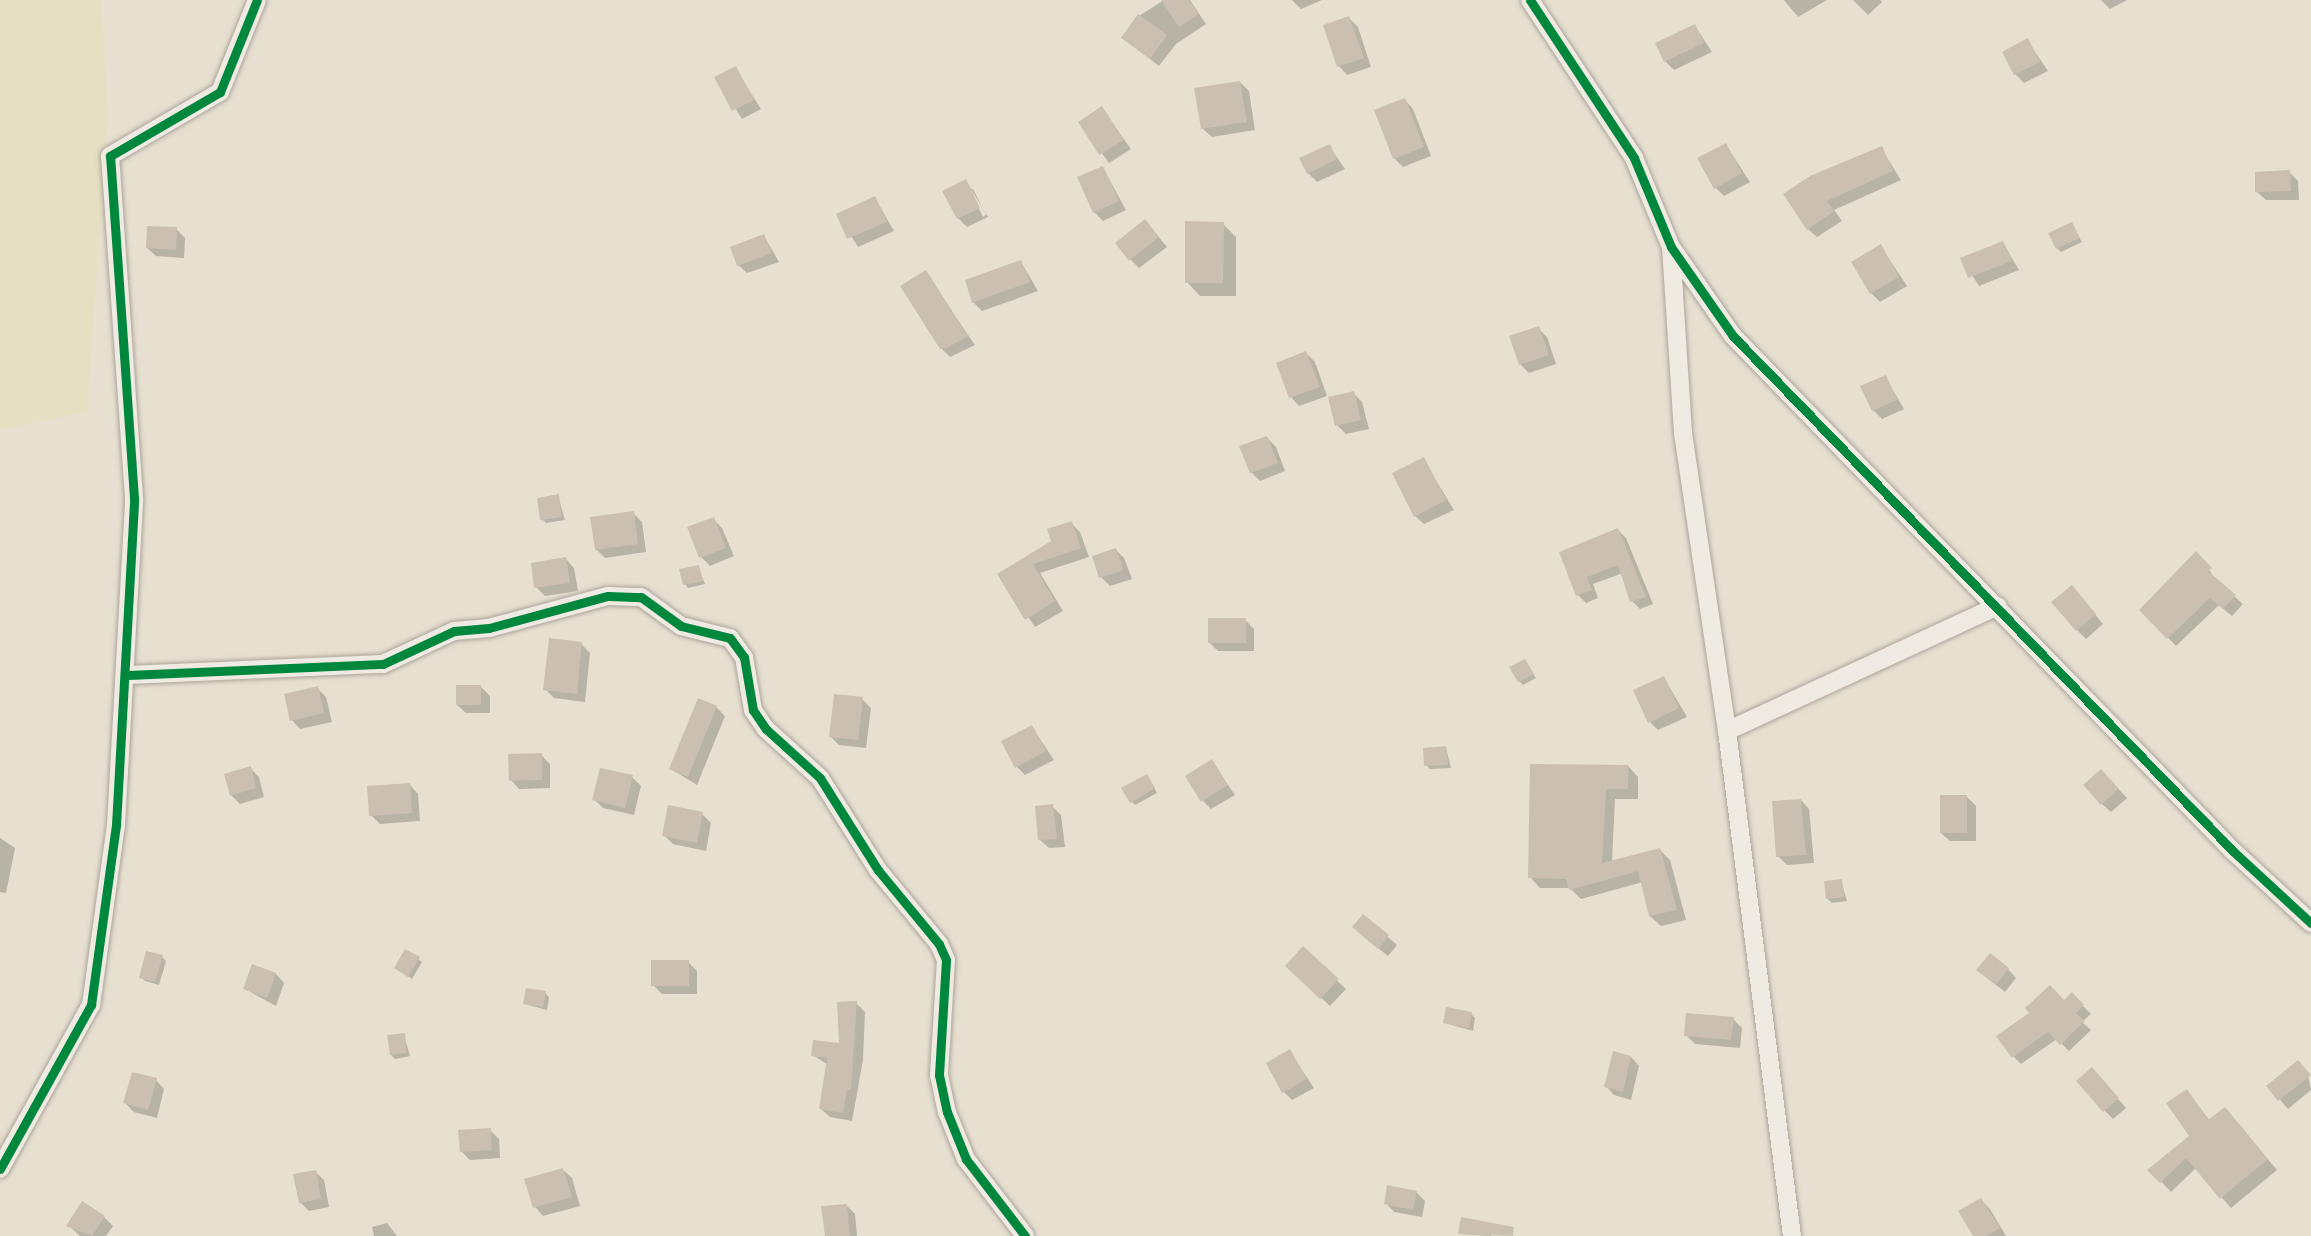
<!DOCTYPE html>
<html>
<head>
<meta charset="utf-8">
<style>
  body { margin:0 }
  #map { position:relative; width:2311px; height:1236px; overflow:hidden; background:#e7e0d1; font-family:"Times New Roman",serif }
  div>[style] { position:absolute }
  .farmland>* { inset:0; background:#e6dfc2 }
  .shadow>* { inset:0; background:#0003 }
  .building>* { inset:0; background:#cbbfb2 }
  .roads { filter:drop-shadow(0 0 2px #ada599) drop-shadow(0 0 2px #ada599) }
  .street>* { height:18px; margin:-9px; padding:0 9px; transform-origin:9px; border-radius:9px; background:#efebe3 }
  .cycleway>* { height:9px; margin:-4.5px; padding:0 4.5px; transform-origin:4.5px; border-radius:4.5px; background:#00873e }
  span { translate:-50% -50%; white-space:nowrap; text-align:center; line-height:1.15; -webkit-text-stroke:5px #f7eed8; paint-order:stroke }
</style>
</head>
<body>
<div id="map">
  <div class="farmland">
    <div style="clip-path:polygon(0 0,101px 0,108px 113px,87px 412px,0 429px)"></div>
  </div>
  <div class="shadow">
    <div style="clip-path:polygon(1164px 0,1190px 0,1206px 24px,1176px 44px,1159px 66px,1123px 38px,1139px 16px)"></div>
    <div style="clip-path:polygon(1292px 0,1322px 0,1301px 9px)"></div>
    <div style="clip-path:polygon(1784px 0,1827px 0,1798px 17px)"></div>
    <div style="clip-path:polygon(1853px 0,1880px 0,1882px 2px,1868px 15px)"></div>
    <div style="clip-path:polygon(2101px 0,2127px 0,2110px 9px)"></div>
    <div style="clip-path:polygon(1349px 18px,1358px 27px,1371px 67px,1347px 75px,1339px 66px)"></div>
    <div style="clip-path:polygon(1695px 26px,1712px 52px,1674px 70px,1665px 61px)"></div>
    <div style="clip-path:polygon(2027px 40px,2048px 71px,2024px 83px,2015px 74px)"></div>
    <div style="clip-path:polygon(735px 68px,761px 109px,742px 119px,716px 78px)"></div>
    <div style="clip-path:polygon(1240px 82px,1249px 91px,1255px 130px,1212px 137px,1203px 129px)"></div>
    <div style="clip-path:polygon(1405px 100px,1413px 109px,1431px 156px,1403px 167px,1394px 158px)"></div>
    <div style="clip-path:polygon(1102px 109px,1131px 149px,1109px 163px,1080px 123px)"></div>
    <div style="clip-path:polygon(1726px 145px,1750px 182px,1724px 196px,1715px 187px)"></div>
    <div style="clip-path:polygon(1329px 146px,1345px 169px,1317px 182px,1308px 173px)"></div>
    <div style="clip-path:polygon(1881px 148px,1901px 180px,1834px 210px,1842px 221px,1817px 237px,1808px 229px,1811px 177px)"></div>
    <div style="clip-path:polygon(1103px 168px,1126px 210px,1103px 221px,1094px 212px)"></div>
    <div style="clip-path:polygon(2289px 172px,2298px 181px,2299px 200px,2266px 200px,2257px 192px)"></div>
    <div style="clip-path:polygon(evenodd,966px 181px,988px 217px,967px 227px,958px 218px,966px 181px,969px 189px,973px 189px,986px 215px,983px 217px,969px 189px)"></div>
    <div style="clip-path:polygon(875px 198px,894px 231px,858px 247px,838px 215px)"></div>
    <div style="clip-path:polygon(1223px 224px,1236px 237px,1236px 296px,1200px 296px,1187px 282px)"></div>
    <div style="clip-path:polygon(2071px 224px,2082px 242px,2061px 252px,2057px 248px)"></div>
    <div style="clip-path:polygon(176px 229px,185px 238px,184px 258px,156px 256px,147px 248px)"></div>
    <div style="clip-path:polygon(1153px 230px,1167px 247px,1139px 268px,1130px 259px)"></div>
    <div style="clip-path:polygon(764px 236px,779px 262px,747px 273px,738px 265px)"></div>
    <div style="clip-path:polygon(2003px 243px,2019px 270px,1979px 286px,1962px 259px)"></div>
    <div style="clip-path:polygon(1881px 247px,1907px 286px,1880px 302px,1871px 293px)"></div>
    <div style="clip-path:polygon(1021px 262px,1038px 291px,982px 311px,973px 302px)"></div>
    <div style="clip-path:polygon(925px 272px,975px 345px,950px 357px,941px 348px)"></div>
    <div style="clip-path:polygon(1538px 328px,1547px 337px,1556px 364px,1529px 373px,1520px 364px)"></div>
    <div style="clip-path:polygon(1306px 353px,1315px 362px,1327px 396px,1299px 406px,1291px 397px)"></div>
    <div style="clip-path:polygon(1885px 377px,1904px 409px,1882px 419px,1873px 410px)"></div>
    <div style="clip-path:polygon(1353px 393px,1362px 402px,1369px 429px,1346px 434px,1337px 425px)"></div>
    <div style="clip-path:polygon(1267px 438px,1276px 447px,1285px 471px,1260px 481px,1251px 472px)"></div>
    <div style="clip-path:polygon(1423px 459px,1454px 510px,1424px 524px,1415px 516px)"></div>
    <div style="clip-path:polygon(558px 496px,565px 520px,546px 523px,542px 519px)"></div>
    <div style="clip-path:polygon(633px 513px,642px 522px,646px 552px,605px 558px,596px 549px)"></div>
    <div style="clip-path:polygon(713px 519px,722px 528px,734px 556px,710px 566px,701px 557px)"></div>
    <div style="clip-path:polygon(1071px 523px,1080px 532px,1089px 557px,1040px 573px,1063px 611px,1035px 627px,999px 574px,1054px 542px)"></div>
    <div style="clip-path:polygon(1618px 530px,1626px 538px,1653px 604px,1640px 609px,1632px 601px,1623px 573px,1593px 584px,1598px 598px,1586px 603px,1578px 595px,1561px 553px)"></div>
    <div style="clip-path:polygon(1116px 550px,1124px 558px,1132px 579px,1110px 586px,1101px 577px)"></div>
    <div style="clip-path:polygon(566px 559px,574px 568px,578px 591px,545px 596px,536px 587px)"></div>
    <div style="clip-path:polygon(2203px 561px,2216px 580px,2243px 604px,2232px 616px,2219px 605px,2176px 646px,2141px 610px)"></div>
    <div style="clip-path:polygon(698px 567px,705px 584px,688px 588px,685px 584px)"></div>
    <div style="clip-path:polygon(2080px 596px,2103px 624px,2086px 639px,2077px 630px)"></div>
    <div style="clip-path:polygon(1245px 620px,1254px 629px,1254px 651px,1218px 651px,1210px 643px)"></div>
    <div style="clip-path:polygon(581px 644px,590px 653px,585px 702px,554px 698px,545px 689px)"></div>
    <div style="clip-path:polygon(1525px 661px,1536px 678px,1523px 685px,1519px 681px)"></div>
    <div style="clip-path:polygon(1664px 678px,1687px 717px,1658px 730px,1650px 722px)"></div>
    <div style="clip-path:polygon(481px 687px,490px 696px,490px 713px,466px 713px,457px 705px)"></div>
    <div style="clip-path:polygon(317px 688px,326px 697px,332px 722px,300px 729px,292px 720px)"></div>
    <div style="clip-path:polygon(862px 699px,871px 708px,866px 748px,839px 745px,830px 736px)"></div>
    <div style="clip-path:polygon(716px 707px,725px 716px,697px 785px,671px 769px)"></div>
    <div style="clip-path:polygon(1032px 727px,1054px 760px,1025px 775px,1016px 766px)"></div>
    <div style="clip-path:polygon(1446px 748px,1451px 768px,1430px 769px,1426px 765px)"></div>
    <div style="clip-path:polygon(541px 755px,550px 764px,550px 788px,519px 789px,511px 780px)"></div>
    <div style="clip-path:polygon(1212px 762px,1235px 795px,1211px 809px,1203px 801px)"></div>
    <div style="clip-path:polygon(1532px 765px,1628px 766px,1638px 777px,1638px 799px,1615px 799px,1612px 862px,1660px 850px,1670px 860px,1686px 920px,1661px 926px,1650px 916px,1643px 882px,1581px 899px,1570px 888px,1540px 888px,1530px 877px)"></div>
    <div style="clip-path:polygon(250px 768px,259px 777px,264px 797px,240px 804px,231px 795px)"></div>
    <div style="clip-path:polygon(632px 777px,641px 786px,634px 815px,603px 808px,594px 799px)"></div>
    <div style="clip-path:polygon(1150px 780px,1157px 793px,1135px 805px,1131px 801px)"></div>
    <div style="clip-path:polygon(2110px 780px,2127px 798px,2111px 812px,2102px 804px)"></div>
    <div style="clip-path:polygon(410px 785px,418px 794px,420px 821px,380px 824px,371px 815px)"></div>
    <div style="clip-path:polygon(1967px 797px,1976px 806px,1976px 841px,1950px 841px,1941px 833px)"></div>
    <div style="clip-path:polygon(1801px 800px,1809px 809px,1814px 863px,1787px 865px,1778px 856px)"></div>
    <div style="clip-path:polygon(1052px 806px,1061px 815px,1065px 847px,1049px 848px,1040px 840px)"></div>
    <div style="clip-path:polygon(702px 814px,711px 823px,706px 851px,673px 844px,664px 835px)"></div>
    <div style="clip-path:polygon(0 838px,15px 848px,6px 893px,0 892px)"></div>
    <div style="clip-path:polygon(1841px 881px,1847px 901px,1832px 903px,1828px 899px)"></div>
    <div style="clip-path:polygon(1364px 916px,1397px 945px,1388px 956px,1363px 936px)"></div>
    <div style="clip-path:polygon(1303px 949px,1346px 989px,1330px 1006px,1287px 966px)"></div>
    <div style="clip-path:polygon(162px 957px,166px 961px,159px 985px,145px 981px,141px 977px)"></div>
    <div style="clip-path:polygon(418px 959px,422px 962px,412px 979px,396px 968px)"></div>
    <div style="clip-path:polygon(688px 962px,697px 971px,697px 994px,662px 994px,653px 985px)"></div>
    <div style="clip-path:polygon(2008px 969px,2016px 978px,2005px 992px,1987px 978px)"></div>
    <div style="clip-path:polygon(276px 974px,284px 983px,276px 1006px,245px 989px)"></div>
    <div style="clip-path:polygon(545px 993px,549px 997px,547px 1010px,525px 1004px)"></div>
    <div style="clip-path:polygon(2072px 995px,2091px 1014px,2082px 1022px,2091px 1030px,2069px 1051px,2057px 1039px,2021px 1064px,2013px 1056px,2032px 1013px,2064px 1003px)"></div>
    <div style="clip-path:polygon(856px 1003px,865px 1012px,863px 1060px,852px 1121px,830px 1117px,821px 1109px,828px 1065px,813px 1055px,841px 1045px)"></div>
    <div style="clip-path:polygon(1471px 1014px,1475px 1018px,1473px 1031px,1445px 1023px)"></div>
    <div style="clip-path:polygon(1733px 1019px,1742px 1028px,1740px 1048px,1695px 1044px,1686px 1035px)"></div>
    <div style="clip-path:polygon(404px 1035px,410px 1056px,395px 1059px,391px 1055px)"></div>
    <div style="clip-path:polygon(1290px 1052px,1314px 1088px,1292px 1100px,1284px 1092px)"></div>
    <div style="clip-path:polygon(1631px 1057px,1639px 1066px,1631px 1100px,1614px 1095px,1606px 1086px)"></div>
    <div style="clip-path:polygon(2307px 1071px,2311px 1090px,2288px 1109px,2268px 1086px)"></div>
    <div style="clip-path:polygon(2101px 1079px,2126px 1108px,2113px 1119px,2104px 1110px)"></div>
    <div style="clip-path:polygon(156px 1080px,164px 1089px,157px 1118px,134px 1112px,125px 1103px)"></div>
    <div style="clip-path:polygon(2187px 1091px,2210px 1121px,2235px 1120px,2277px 1170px,2231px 1208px,2196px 1168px,2171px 1192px,2150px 1170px,2191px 1136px)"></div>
    <div style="clip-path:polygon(490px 1130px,499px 1139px,500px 1158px,470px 1160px,461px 1151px)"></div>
    <div style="clip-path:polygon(563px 1170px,572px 1178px,580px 1206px,543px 1216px,535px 1207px)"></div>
    <div style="clip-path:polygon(315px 1172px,324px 1180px,329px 1207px,309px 1211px,300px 1202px)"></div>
    <div style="clip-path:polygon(1416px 1192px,1425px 1201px,1422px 1217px,1394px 1212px,1386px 1203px)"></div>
    <div style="clip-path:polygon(1981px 1200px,1990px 1209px,2006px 1236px,1975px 1236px)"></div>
    <div style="clip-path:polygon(846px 1205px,855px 1214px,857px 1236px,826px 1236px)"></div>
    <div style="clip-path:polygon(104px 1217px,113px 1226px,106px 1236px,80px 1236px,68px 1225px)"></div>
    <div style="clip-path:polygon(387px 1223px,397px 1236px,374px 1236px,372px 1227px)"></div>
    <div style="clip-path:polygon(1492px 1228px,1491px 1236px,1460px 1234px)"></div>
  </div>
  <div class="building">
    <div style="clip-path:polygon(1161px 0,1189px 0,1199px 14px,1179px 27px)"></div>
    <div style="clip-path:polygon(1138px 14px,1167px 35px,1150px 59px,1121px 38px)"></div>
    <div style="clip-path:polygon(1349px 16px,1364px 58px,1337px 67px,1323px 25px)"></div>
    <div style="clip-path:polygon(1695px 24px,1704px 43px,1664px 62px,1655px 43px)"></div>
    <div style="clip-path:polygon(2028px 38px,2040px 62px,2014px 75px,2002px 52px)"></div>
    <div style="clip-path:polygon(736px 66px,754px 100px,732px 111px,714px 77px)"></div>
    <div style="clip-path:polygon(1240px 81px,1247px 122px,1201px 129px,1194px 88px)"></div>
    <div style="clip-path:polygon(1405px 98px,1424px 147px,1393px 159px,1374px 110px)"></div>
    <div style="clip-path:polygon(1102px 106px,1124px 140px,1099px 155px,1078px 122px)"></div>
    <div style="clip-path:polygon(1726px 143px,1742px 173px,1714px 189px,1697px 158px)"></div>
    <div style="clip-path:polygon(1330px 144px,1337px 159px,1307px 174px,1299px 158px)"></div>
    <div style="clip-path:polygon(1882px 146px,1893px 171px,1827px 201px,1834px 211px,1807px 230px,1783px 194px,1810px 176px)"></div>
    <div style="clip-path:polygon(1103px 166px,1119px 201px,1093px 213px,1077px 177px)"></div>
    <div style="clip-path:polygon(2290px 170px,2291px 191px,2255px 192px,2255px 172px)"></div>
    <div style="clip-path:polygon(966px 179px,980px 208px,957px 219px,942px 191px)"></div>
    <div style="clip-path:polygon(875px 196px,887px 222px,847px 239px,836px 214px)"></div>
    <div style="clip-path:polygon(1145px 219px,1159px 237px,1129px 261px,1115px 243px)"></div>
    <div style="clip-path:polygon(1185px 221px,1224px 222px,1223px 283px,1185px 283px)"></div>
    <div style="clip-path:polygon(2072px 222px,2080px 238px,2056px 249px,2048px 233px)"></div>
    <div style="clip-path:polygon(147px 226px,177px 227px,176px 250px,146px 248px)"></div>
    <div style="clip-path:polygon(764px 234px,772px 253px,737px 266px,730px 247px)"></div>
    <div style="clip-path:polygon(2003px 241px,2012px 261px,1968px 278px,1960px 258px)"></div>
    <div style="clip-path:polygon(1881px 244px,1899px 277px,1870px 294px,1851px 262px)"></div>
    <div style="clip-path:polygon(1021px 260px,1030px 282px,972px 303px,965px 280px)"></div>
    <div style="clip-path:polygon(926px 270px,968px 336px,947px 348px,940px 349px,900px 286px)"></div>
    <div style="clip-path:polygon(1539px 326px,1549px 355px,1519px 365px,1509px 336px)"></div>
    <div style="clip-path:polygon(1306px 351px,1320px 387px,1289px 398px,1276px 363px)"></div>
    <div style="clip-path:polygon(1886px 375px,1897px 400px,1872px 411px,1860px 386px)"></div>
    <div style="clip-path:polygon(1354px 391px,1361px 420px,1335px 426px,1328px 397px)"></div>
    <div style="clip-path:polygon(1267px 436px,1278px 463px,1250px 473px,1239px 446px)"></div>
    <div style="clip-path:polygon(1424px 457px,1446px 500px,1414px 517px,1392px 473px)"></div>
    <div style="clip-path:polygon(559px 494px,562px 517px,540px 520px,537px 498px)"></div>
    <div style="clip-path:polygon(634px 511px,638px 544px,595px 550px,590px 517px)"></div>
    <div style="clip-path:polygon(714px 517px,726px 548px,699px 558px,687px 527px)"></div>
    <div style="clip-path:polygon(1072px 521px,1081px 548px,1033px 564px,1055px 601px,1025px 620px,997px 574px,1051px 541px,1047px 529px)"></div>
    <div style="clip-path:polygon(1618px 528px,1646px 597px,1630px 602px,1618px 565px,1587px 577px,1592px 590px,1576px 596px,1559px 552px)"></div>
    <div style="clip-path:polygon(1116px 548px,1124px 570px,1099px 578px,1092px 556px)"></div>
    <div style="clip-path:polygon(2196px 551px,2212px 568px,2208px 571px,2236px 595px,2223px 609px,2210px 598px,2167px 639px,2139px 610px)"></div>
    <div style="clip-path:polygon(566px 557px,570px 583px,534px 588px,531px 563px)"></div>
    <div style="clip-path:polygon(699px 565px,703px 581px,683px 585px,679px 569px)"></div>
    <div style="clip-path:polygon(2072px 585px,2096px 614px,2076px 631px,2051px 602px)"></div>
    <div style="clip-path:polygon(1208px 618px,1246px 618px,1246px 643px,1208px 643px)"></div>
    <div style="clip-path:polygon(549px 638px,582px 642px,577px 694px,543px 690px)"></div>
    <div style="clip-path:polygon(1525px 659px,1534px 674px,1518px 682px,1509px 667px)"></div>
    <div style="clip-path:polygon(1664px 676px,1679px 708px,1648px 723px,1633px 690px)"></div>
    <div style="clip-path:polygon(456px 685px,481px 685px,481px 705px,456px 705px)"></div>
    <div style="clip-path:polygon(318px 686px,324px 713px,290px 721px,284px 694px)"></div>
    <div style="clip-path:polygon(834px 694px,863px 697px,858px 740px,829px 737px)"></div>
    <div style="clip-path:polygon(698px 698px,717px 706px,688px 777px,669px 769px)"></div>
    <div style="clip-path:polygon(1032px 725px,1046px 751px,1015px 768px,1001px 741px)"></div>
    <div style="clip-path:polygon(1446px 746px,1448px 765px,1424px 766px,1423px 748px)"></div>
    <div style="clip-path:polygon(542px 753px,542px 780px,509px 781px,508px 754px)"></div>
    <div style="clip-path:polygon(1212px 759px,1228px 785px,1201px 802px,1185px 776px)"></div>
    <div style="clip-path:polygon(1530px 764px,1628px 765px,1628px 789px,1606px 789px,1602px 863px,1660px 848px,1677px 910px,1649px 916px,1638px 871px,1569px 890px,1566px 879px,1528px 878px)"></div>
    <div style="clip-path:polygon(251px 766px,256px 788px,230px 796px,224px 774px)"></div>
    <div style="clip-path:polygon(600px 768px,633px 775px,625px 808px,592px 800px)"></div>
    <div style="clip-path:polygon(2101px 769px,2119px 789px,2101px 805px,2083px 785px)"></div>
    <div style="clip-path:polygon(1147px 774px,1155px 788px,1130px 803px,1121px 788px)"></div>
    <div style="clip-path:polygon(410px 783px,412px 813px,369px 816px,367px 786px)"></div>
    <div style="clip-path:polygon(1940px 795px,1967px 795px,1967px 833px,1940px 833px)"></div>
    <div style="clip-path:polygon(1801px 799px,1806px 855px,1776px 857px,1772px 801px)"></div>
    <div style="clip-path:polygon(1053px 804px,1057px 839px,1038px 840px,1035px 806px)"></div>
    <div style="clip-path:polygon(668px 805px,703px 812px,697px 843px,662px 836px)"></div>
    <div style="clip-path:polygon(1842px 879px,1844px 897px,1826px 899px,1824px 881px)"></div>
    <div style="clip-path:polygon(1363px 914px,1389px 935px,1378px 949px,1352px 927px)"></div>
    <div style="clip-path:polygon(1303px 946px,1339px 979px,1320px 999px,1285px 966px)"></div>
    <div style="clip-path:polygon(405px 949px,420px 957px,408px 977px,394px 968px)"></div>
    <div style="clip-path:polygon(146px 951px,163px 955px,155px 982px,139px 978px)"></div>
    <div style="clip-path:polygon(1990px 953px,2009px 968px,1996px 985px,1976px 970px)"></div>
    <div style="clip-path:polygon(651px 960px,689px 960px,689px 986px,651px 986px)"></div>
    <div style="clip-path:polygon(252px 964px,276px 973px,267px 998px,243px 989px)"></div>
    <div style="clip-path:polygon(2050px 985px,2064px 1000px,2072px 992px,2084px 1005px,2076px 1013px,2085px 1021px,2060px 1045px,2048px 1032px,2012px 1058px,1996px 1036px,2029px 1013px,2025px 1008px)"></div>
    <div style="clip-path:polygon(526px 988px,546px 991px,543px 1007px,523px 1004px)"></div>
    <div style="clip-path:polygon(857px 1001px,851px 1090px,847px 1090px,843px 1113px,819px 1109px,827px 1058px,811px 1056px,813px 1040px,839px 1043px,837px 1002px)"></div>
    <div style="clip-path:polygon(1446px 1007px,1472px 1012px,1469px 1028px,1443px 1023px)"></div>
    <div style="clip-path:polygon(1686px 1013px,1734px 1017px,1731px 1040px,1684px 1036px)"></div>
    <div style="clip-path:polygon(405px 1033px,407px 1053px,390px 1055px,387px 1035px)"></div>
    <div style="clip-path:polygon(1290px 1049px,1307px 1079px,1282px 1093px,1266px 1063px)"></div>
    <div style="clip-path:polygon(1613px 1051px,1631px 1056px,1623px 1092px,1604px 1087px)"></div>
    <div style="clip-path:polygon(2298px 1060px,2311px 1075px,2278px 1101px,2266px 1086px)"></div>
    <div style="clip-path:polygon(2092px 1067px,2119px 1098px,2103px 1112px,2076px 1081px)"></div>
    <div style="clip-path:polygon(132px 1072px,157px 1078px,148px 1110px,123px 1103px)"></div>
    <div style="clip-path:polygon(2187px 1089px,2208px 1120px,2225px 1107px,2268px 1159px,2220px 1199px,2186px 1158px,2160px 1183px,2147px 1170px,2189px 1136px,2166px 1103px)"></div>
    <div style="clip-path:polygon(491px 1128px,492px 1150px,460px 1152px,458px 1130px)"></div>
    <div style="clip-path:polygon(563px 1168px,572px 1197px,533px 1208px,524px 1179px)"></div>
    <div style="clip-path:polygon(316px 1170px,321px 1199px,299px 1203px,293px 1174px)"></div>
    <div style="clip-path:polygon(1387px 1185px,1417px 1191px,1413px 1210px,1384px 1204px)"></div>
    <div style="clip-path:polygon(1981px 1198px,2000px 1228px,1987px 1236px,1973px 1236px,1958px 1211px)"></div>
    <div style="clip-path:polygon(82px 1201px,105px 1216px,92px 1236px,66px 1226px)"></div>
    <div style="clip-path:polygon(847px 1204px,850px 1236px,825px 1236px,821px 1206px)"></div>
    <div style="clip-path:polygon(1461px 1217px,1514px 1227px,1513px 1236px,1458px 1234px)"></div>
  </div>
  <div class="roads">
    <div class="street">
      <div style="left:1530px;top:0;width:189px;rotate:56.6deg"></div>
      <div style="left:1634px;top:158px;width:96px;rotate:67.4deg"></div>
      <div style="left:1671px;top:247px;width:108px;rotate:55.1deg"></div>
      <div style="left:1733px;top:336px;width:718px;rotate:45.85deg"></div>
      <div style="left:2233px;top:851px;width:106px;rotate:42.7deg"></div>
      <div style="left:1671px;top:247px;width:186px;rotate:86.3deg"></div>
      <div style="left:1683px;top:433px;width:301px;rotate:81.6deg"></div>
      <div style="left:1727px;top:731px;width:509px;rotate:82.67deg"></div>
      <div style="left:128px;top:675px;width:255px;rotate:-2.5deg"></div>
      <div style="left:383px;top:664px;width:78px;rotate:-24.9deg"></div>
      <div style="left:454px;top:631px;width:35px;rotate:-5deg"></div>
      <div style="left:489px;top:628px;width:123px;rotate:-15.1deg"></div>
      <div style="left:608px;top:596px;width:33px;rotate:2deg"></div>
      <div style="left:641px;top:597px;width:49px;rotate:35.9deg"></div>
      <div style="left:681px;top:626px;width:50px;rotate:13.8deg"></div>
      <div style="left:730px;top:638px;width:24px;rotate:54deg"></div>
      <div style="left:744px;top:657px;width:54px;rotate:80.4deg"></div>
      <div style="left:753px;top:710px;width:23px;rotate:56deg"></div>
      <div style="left:766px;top:729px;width:73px;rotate:42.2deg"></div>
      <div style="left:820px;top:778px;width:109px;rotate:57.8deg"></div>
      <div style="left:878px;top:870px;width:96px;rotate:50.5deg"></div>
      <div style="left:939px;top:944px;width:17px;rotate:66deg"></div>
      <div style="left:946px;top:960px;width:115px;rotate:93.5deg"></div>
      <div style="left:939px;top:1075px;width:38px;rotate:78deg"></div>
      <div style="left:947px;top:1112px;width:51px;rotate:68deg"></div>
      <div style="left:966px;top:1159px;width:97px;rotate:52.5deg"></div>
      <div style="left:1727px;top:731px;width:298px;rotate:-24.8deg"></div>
      <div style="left:0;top:1169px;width:188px;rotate:-61deg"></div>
      <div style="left:91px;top:1005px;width:182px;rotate:-82.1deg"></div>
      <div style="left:116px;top:825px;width:327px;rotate:-86.8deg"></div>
      <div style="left:134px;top:498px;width:343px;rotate:-94deg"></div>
      <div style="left:110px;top:156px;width:127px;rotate:-30.2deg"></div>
      <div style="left:220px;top:92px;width:99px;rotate:-68.1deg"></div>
    </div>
  </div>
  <div class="cycleway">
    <div style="left:1530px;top:0;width:189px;rotate:56.6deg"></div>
    <div style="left:1634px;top:158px;width:96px;rotate:67.4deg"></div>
    <div style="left:1671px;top:247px;width:108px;rotate:55.1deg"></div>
    <div style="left:1733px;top:336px;width:718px;rotate:45.85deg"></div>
    <div style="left:2233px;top:851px;width:106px;rotate:42.7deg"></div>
    <div style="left:128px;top:675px;width:255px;rotate:-2.5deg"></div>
    <div style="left:383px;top:664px;width:78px;rotate:-24.9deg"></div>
    <div style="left:454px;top:631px;width:35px;rotate:-5deg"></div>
    <div style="left:489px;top:628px;width:123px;rotate:-15.1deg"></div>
    <div style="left:608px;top:596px;width:33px;rotate:2deg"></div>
    <div style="left:641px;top:597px;width:49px;rotate:35.9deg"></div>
    <div style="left:681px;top:626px;width:50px;rotate:13.8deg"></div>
    <div style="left:730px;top:638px;width:24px;rotate:54deg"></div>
    <div style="left:744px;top:657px;width:54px;rotate:80.4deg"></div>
    <div style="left:753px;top:710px;width:23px;rotate:56deg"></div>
    <div style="left:766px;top:729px;width:73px;rotate:42.2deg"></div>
    <div style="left:820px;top:778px;width:109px;rotate:57.8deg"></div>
    <div style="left:878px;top:870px;width:96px;rotate:50.5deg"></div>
    <div style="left:939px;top:944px;width:17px;rotate:66deg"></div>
    <div style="left:946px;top:960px;width:115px;rotate:93.5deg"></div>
    <div style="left:939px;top:1075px;width:38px;rotate:78deg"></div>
    <div style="left:947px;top:1112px;width:51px;rotate:68deg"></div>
    <div style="left:966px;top:1159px;width:97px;rotate:52.5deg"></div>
    <div style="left:0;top:1169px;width:188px;rotate:-61deg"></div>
    <div style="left:91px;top:1005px;width:182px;rotate:-82.1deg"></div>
    <div style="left:116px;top:825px;width:327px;rotate:-86.8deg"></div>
    <div style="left:134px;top:498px;width:343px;rotate:-94deg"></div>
    <div style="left:110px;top:156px;width:127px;rotate:-30.2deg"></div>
    <div style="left:220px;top:92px;width:99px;rotate:-68.1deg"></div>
  </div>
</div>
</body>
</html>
